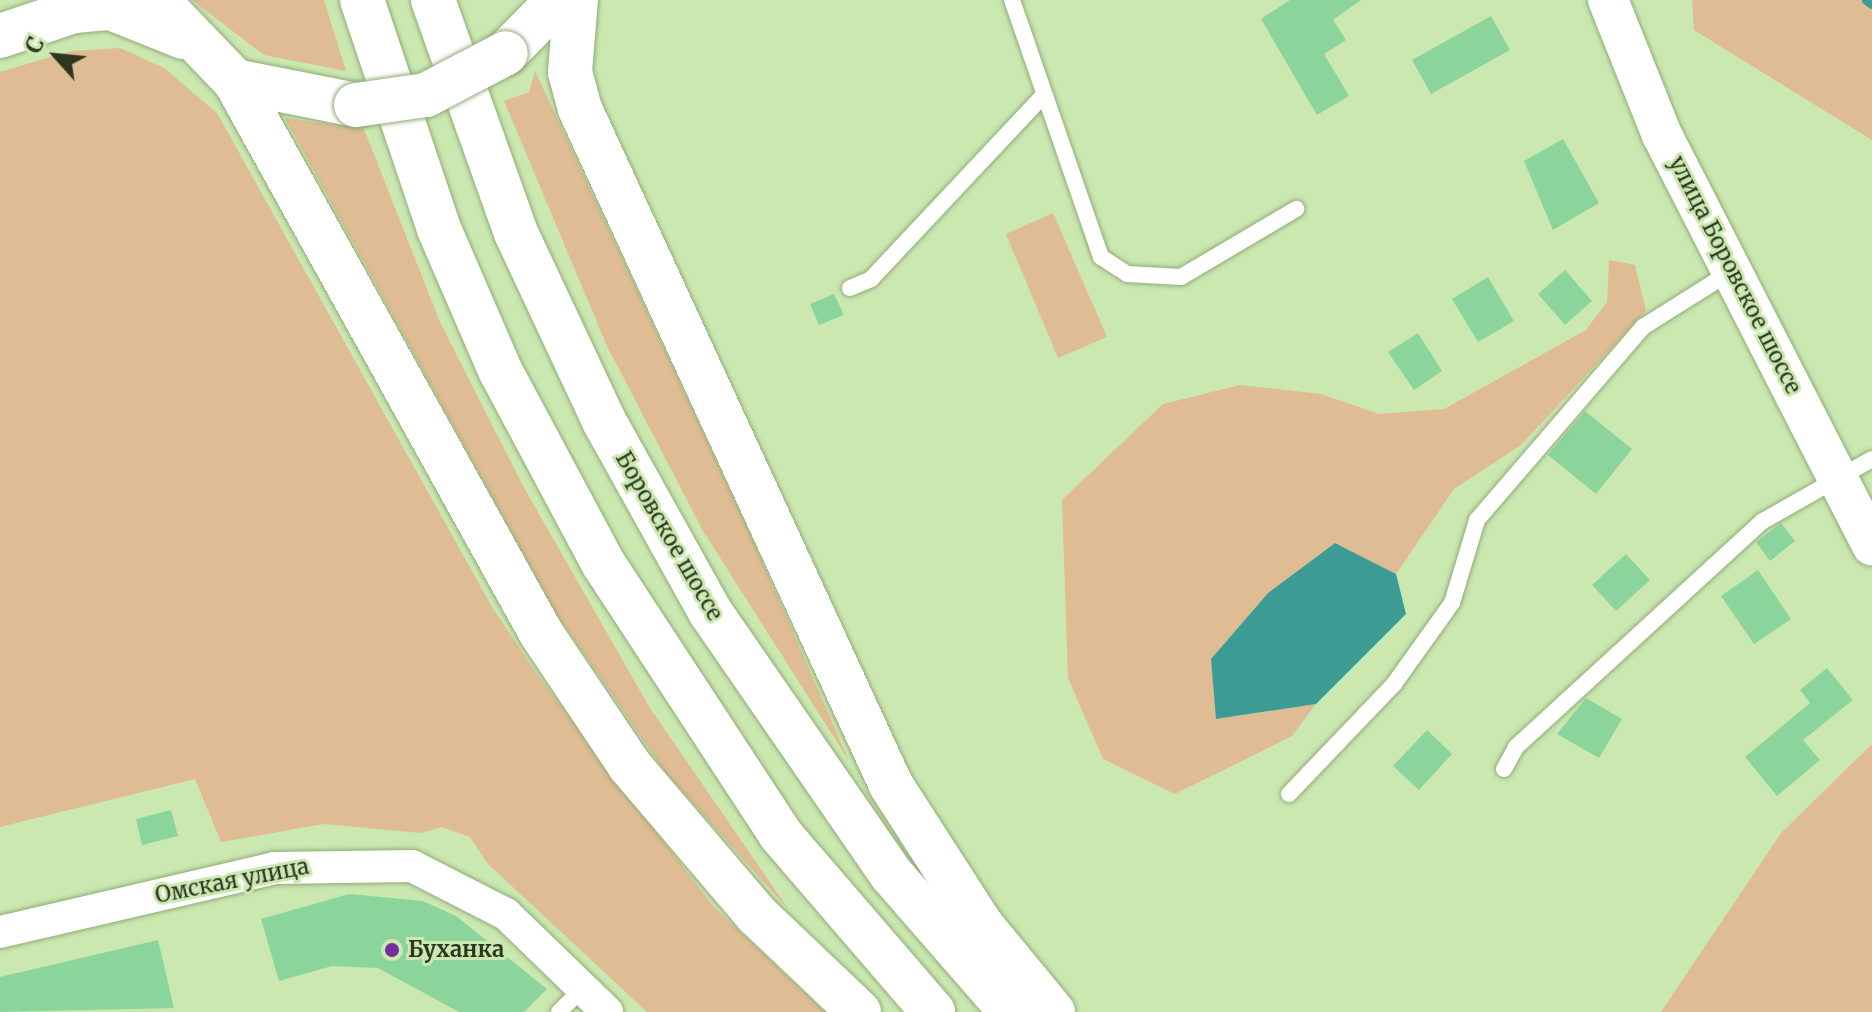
<!DOCTYPE html>
<html>
<head>
<meta charset="utf-8">
<style>
  body { margin:0 }
  #map { position:relative; width:1872px; height:1012px; overflow:hidden; background:#cbe8b1; font-family:Merriweather,serif }
  div>[style] { position:absolute }
  .green>* { inset:0; background:#e0bc94 }
  .water>* { inset:0; background:#3d9b96 }
  .stream>* { height:9px; margin:-4.5px; padding:0 4.5px; transform-origin:4.5px; border-radius:4.5px; background:#3d9b96 }
  .building>* { inset:0; background:#8bd59c }
  .roads { filter:drop-shadow(0 0 2px #90ac77) drop-shadow(0 0 2px #90ac77) }
  .service>* { height:16px; margin:-8px; padding:0 8px; transform-origin:8px; border-radius:8px; background:#fff }
  .minor>* { height:32px; margin:-16px; padding:0 16px; transform-origin:16px; border-radius:16px; background:#fff }
  .tertiary>* { height:40px; margin:-20px; padding:0 20px; transform-origin:20px; border-radius:20px; background:#fff }
  .secondary>* { height:44px; margin:-22px; padding:0 22px; transform-origin:22px; border-radius:22px; background:#fff }
  .primary>* { height:44px; margin:-22px; padding:0 22px; transform-origin:22px; border-radius:22px; background:#fff }
  .bridges { filter:drop-shadow(0 0 2px #90ac77) drop-shadow(0 0 2px #90ac77) }
  .secondary-bridge>* { height:44px; margin:-22px; padding:0 22px; transform-origin:22px; border-radius:22px; background:#fff }
  .dots>* { width:22px; height:22px; translate:-50% -50%; box-sizing:border-box; border:4px solid #cbe8b1; border-radius:50% }
  span { translate:-50% -50%; white-space:nowrap; text-align:center; line-height:1.15; -webkit-text-stroke:6px #cbe8b1; paint-order:stroke }
  .street-label { font-size:22px; color:#2c3721 }
  .poi-label { font-size:22px; color:#2c3721; font-weight:700 }
  .left { translate:0 -50%; text-align:left }
  .north { position:absolute; left:16px; top:16px; width:80px; height:80px; -webkit-text-stroke:6px #cbe8b1; paint-order:stroke; rotate:297deg; font-size:22px; font-weight:700; line-height:32px; text-align:center; color:#2c3721 }
  .north::after { content:''; display:block; margin:auto; width:28px; height:36px; background:#2c3721; clip-path:polygon(50% 0,100% 100%,50% 72%,0 100%) }
</style>
</head>
<body>
<div id="map">
  <div class="green">
    <div style="clip-path:polygon(192px 0,324px 0,346px 71px,264px 55px)"></div>
    <div style="clip-path:polygon(1692px 0,1872px 0,1872px 140px,1694px 30px)"></div>
    <div style="clip-path:polygon(120px 48px,164px 68px,217px 113px,492px 607px,534px 670px,712px 905px,825px 1012px,647px 1012px,488px 864px,470px 837px,441px 827px,421px 833px,324px 824px,221px 842px,195px 779px,0 827px,0 72px,71px 51px)"></div>
    <div style="clip-path:polygon(535px 71px,749px 531px,849px 761px,703px 531px,607px 346px,504px 101px,529px 92px)"></div>
    <div style="clip-path:polygon(285px 118px,364px 129px,440px 322px,523px 486px,650px 708px,789px 910px,665px 772px,554px 610px)"></div>
    <div style="clip-path:polygon(1053px 213px,1107px 337px,1058px 358px,1006px 234px)"></div>
    <div style="clip-path:polygon(1609px 260px,1635px 265px,1646px 311px,1521px 445px,1454px 489px,1396px 574px,1335px 543px,1268px 593px,1211px 659px,1217px 719px,1316px 704px,1292px 736px,1175px 794px,1103px 759px,1068px 678px,1062px 500px,1163px 404px,1240px 385px,1321px 394px,1379px 414px,1444px 409px,1586px 330px,1607px 302px)"></div>
    <div style="clip-path:polygon(1872px 744px,1872px 1012px,1661px 1012px,1781px 833px)"></div>
  </div>
  <div class="water">
    <div style="clip-path:polygon(1335px 543px,1396px 574px,1406px 614px,1316px 704px,1216px 719px,1211px 659px,1268px 593px)"></div>
  </div>
  <div class="stream">
    <div style="left:1866px;top:0;width:7px;rotate:34deg"></div>
  </div>
  <div class="building">
    <div style="clip-path:polygon(1290px 0,1361px 0,1333px 20px,1346px 40px,1324px 54px,1349px 96px,1317px 115px,1261px 19px)"></div>
    <div style="clip-path:polygon(1491px 16px,1510px 50px,1431px 94px,1412px 60px)"></div>
    <div style="clip-path:polygon(1563px 139px,1599px 203px,1553px 230px,1524px 161px)"></div>
    <div style="clip-path:polygon(1565px 270px,1592px 301px,1565px 325px,1538px 294px)"></div>
    <div style="clip-path:polygon(1488px 277px,1514px 321px,1478px 342px,1452px 299px)"></div>
    <div style="clip-path:polygon(834px 294px,844px 315px,819px 325px,810px 304px)"></div>
    <div style="clip-path:polygon(1418px 333px,1442px 371px,1414px 390px,1388px 352px)"></div>
    <div style="clip-path:polygon(1585px 411px,1632px 449px,1596px 494px,1548px 455px)"></div>
    <div style="clip-path:polygon(1781px 523px,1795px 541px,1770px 561px,1756px 542px)"></div>
    <div style="clip-path:polygon(1626px 554px,1650px 580px,1616px 611px,1592px 585px)"></div>
    <div style="clip-path:polygon(1758px 570px,1791px 619px,1754px 644px,1721px 596px)"></div>
    <div style="clip-path:polygon(1827px 668px,1853px 700px,1803px 740px,1820px 760px,1777px 796px,1745px 757px,1810px 703px,1800px 690px)"></div>
    <div style="clip-path:polygon(1586px 698px,1622px 719px,1599px 758px,1557px 734px)"></div>
    <div style="clip-path:polygon(1427px 730px,1452px 754px,1419px 790px,1393px 766px)"></div>
    <div style="clip-path:polygon(171px 810px,178px 836px,142px 845px,136px 819px)"></div>
    <div style="clip-path:polygon(349px 894px,423px 901px,456px 916px,547px 989px,524px 1012px,459px 1012px,378px 968px,332px 966px,279px 981px,261px 919px)"></div>
    <div style="clip-path:polygon(158px 940px,174px 1008px,0 1012px,0 977px)"></div>
  </div>
  <div class="roads">
    <div class="service">
      <div style="left:1012px;top:0;width:272px;rotate:70.9deg"></div>
      <div style="left:1101px;top:257px;width:31px;rotate:33deg"></div>
      <div style="left:1127px;top:274px;width:54px;rotate:3.2deg"></div>
      <div style="left:1181px;top:277px;width:134px;rotate:-30.6deg"></div>
      <div style="left:850px;top:288px;width:23px;rotate:-23deg"></div>
      <div style="left:871px;top:279px;width:248px;rotate:-46.8deg"></div>
      <div style="left:1504px;top:769px;width:25px;rotate:-61deg"></div>
      <div style="left:1516px;top:747px;width:335px;rotate:-42.5deg"></div>
      <div style="left:1763px;top:521px;width:125px;rotate:-29.6deg"></div>
      <div style="left:1289px;top:794px;width:152px;rotate:-46.3deg"></div>
      <div style="left:1394px;top:684px;width:100px;rotate:-54.4deg"></div>
      <div style="left:1452px;top:603px;width:87px;rotate:-73.2deg"></div>
      <div style="left:1477px;top:520px;width:255px;rotate:-49.3deg"></div>
      <div style="left:1643px;top:327px;width:105px;rotate:-32.2deg"></div>
      <div style="left:559px;top:1012px;width:35px;rotate:-45deg"></div>
    </div>
    <div class="minor">
      <div style="left:0;top:932px;width:281px;rotate:-13.1deg"></div>
      <div style="left:274px;top:868px;width:138px;rotate:-0.8deg"></div>
      <div style="left:412px;top:866px;width:106px;rotate:27.1deg"></div>
      <div style="left:506px;top:914px;width:141px;rotate:44.1deg"></div>
    </div>
    <div class="tertiary">
      <div style="left:1608px;top:0;width:145px;rotate:68.2deg"></div>
      <div style="left:1662px;top:135px;width:461px;rotate:62.9deg"></div>
    </div>
    <div class="secondary">
      <div style="left:157px;top:0;width:112px;rotate:46.1deg"></div>
      <div style="left:235px;top:81px;width:631px;rotate:61deg"></div>
      <div style="left:541px;top:633px;width:160px;rotate:56.2deg"></div>
      <div style="left:630px;top:766px;width:196px;rotate:49.6deg"></div>
      <div style="left:757px;top:915px;width:141px;rotate:43.6deg"></div>
      <div style="left:576px;top:0;width:72px;rotate:94.8deg"></div>
      <div style="left:570px;top:72px;width:38px;rotate:75deg"></div>
      <div style="left:580px;top:109px;width:744px;rotate:65.29deg"></div>
      <div style="left:891px;top:785px;width:168px;rotate:57.2deg"></div>
      <div style="left:982px;top:926px;width:112px;rotate:50.5deg"></div>
      <div style="left:0;top:36px;width:78px;rotate:-18.7deg"></div>
      <div style="left:74px;top:11px;width:37px;rotate:-5deg"></div>
      <div style="left:111px;top:8px;width:78px;rotate:21.9deg"></div>
      <div style="left:506px;top:53px;width:74px;rotate:-45.5deg"></div>
      <div style="left:235px;top:81px;width:123px;rotate:11.2deg"></div>
    </div>
    <div class="primary">
      <div style="left:362px;top:0;width:242px;rotate:71.4deg"></div>
      <div style="left:439px;top:229px;width:156px;rotate:66.6deg"></div>
      <div style="left:501px;top:372px;width:217px;rotate:61.9deg"></div>
      <div style="left:603px;top:563px;width:324px;rotate:56.8deg"></div>
      <div style="left:780px;top:834px;width:235px;rotate:49.3deg"></div>
      <div style="left:433px;top:0;width:247px;rotate:70.4deg"></div>
      <div style="left:516px;top:233px;width:208px;rotate:64.9deg"></div>
      <div style="left:604px;top:421px;width:220px;rotate:60.9deg"></div>
      <div style="left:711px;top:613px;width:318px;rotate:55.4deg"></div>
      <div style="left:892px;top:875px;width:181px;rotate:49deg"></div>
    </div>
  </div>
  <div class="bridges">
    <div class="secondary-bridge">
      <div style="left:356px;top:105px;width:71px;rotate:-8.1deg"></div>
      <div style="left:426px;top:95px;width:90px;rotate:-27.7deg"></div>
    </div>
  </div>
  <div class="dots">
    <div style="left:392px;top:950px;background:#772d9f"></div>
  </div>
  <div class="street-label">
    <span style="left:1735px;top:275px;rotate:63deg">улица Боровское шоссе</span>
    <span style="left:669px;top:536px;rotate:60deg">Боровское шоссе</span>
    <span style="left:232px;top:881px;rotate:-11deg">Омская улица</span>
  </div>
  <div class="poi-label">
    <span class="left" style="left:408px;top:950px">Буханка</span>
  </div>
  <div class="north">С</div>
</div>
</body>
</html>
